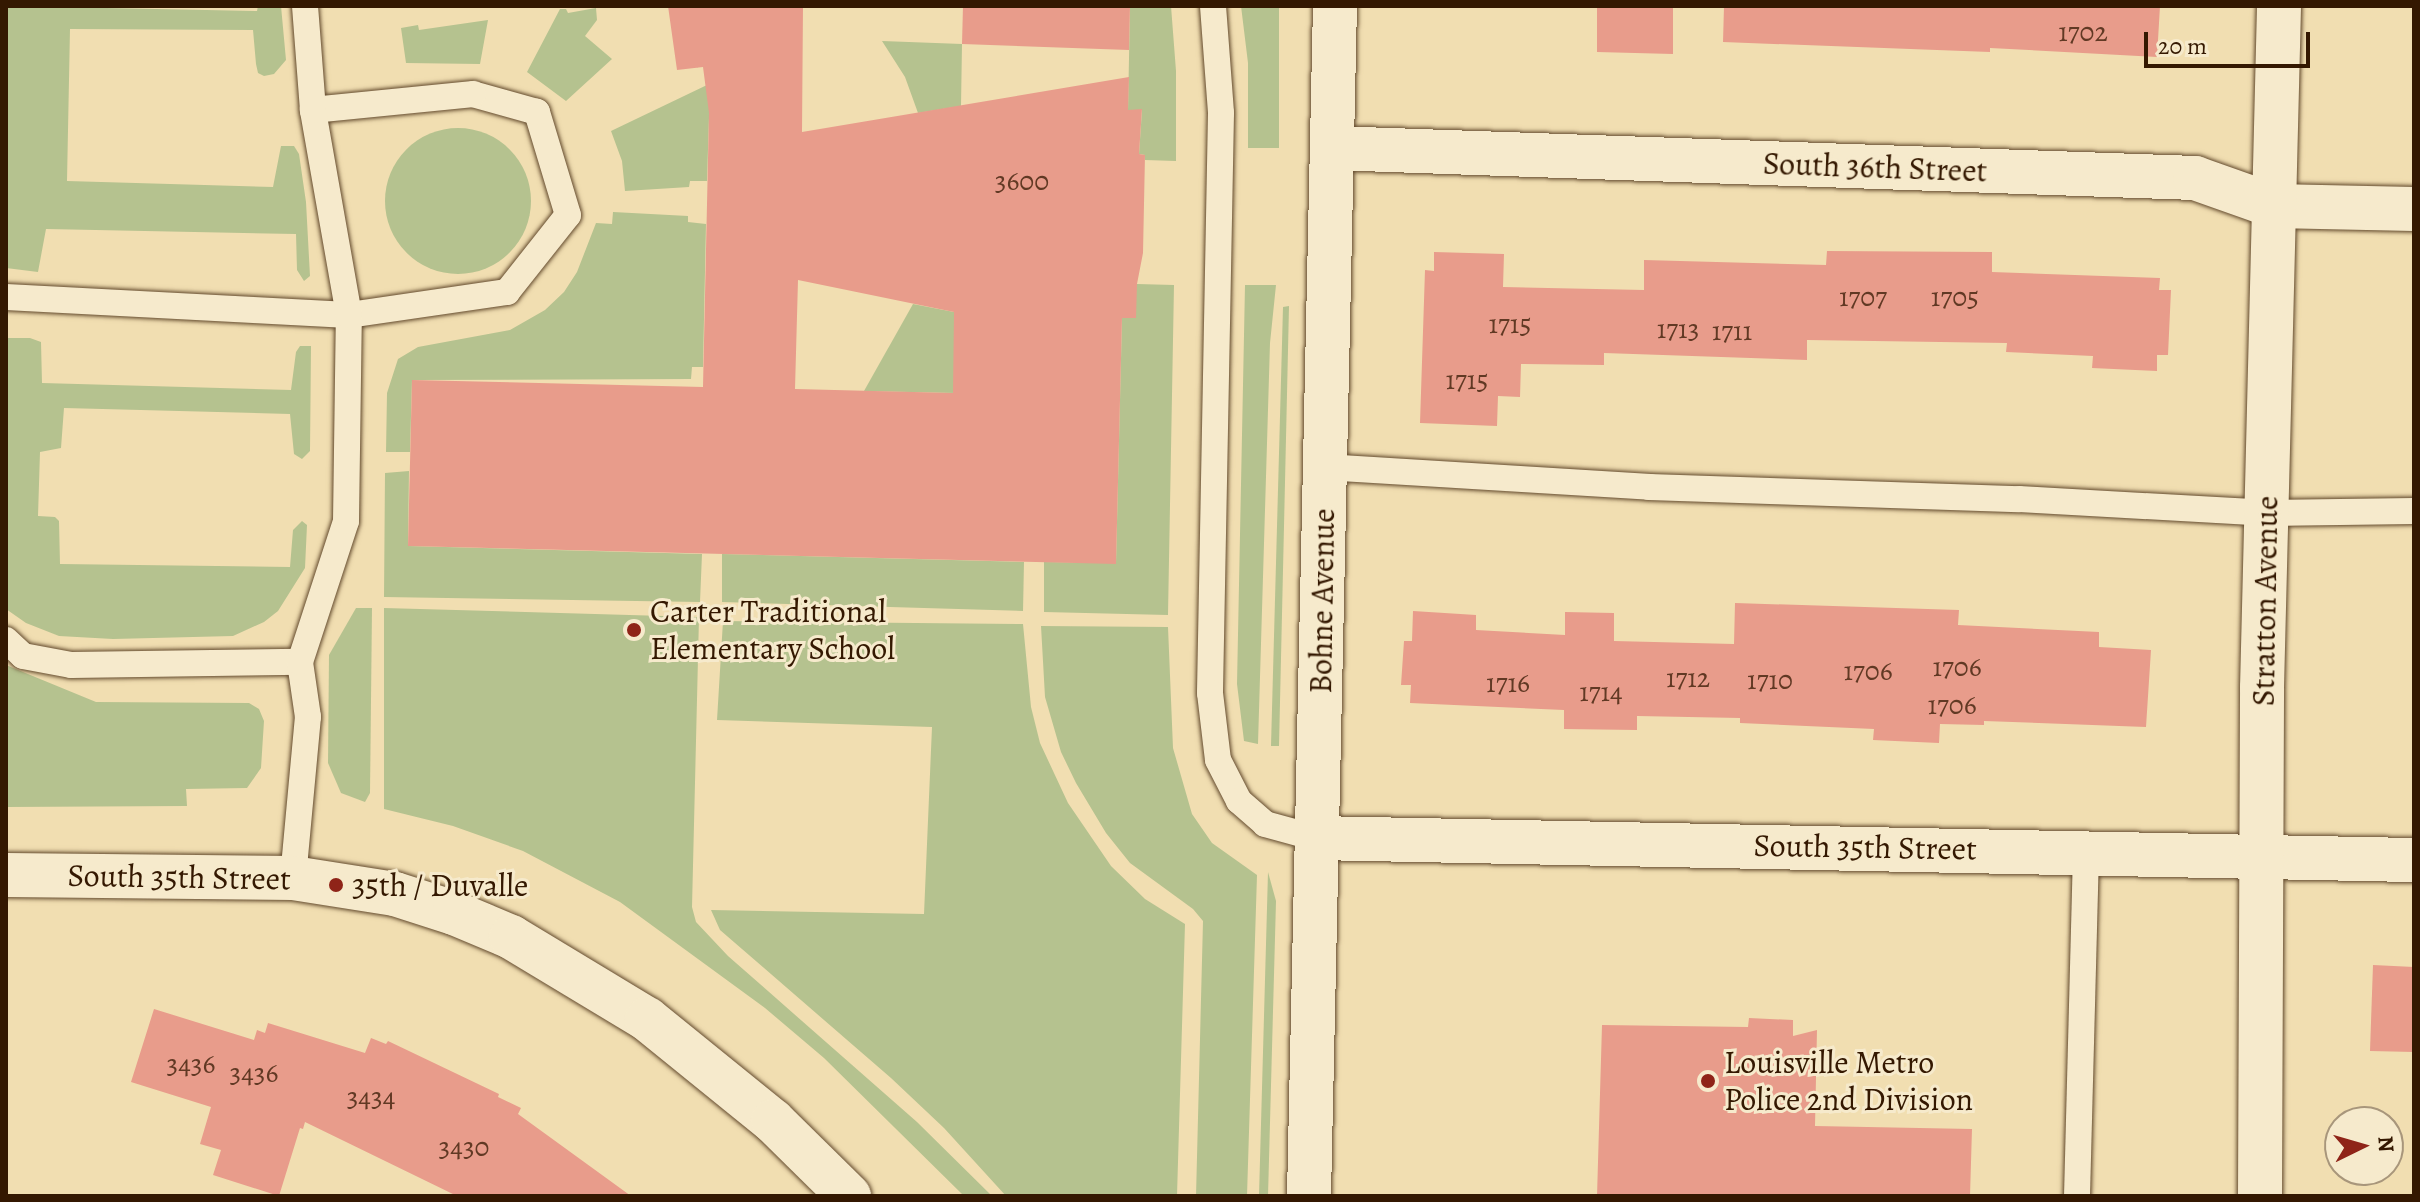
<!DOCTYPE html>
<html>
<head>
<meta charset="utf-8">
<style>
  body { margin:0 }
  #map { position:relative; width:2420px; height:1202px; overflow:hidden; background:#f1deb1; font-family:Alegreya,serif }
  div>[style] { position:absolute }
  .green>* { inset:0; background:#b5c28f }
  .round { border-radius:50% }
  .building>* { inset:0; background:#e89c8b }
  .roads { filter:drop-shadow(0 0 2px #634a2d) drop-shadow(0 0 2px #634a2d) }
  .service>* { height:26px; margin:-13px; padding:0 13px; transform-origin:13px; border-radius:13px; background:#f6eacc }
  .minor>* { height:44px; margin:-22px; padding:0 22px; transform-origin:22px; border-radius:22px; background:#f6eacc }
  .dots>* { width:22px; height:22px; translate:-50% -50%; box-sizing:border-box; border:4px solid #f6eacc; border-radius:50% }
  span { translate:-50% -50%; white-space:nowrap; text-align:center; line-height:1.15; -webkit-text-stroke:6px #f6eacc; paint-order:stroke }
  .number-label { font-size:28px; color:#613924 }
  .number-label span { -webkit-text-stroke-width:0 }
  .street-label { font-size:32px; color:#341801 }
  .poi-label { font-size:32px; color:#341801 }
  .left { translate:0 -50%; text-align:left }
  .frame { position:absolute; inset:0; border:8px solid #341801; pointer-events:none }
  .north { position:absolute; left:2324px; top:1106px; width:80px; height:80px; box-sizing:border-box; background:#f6eacc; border:2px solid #a8967b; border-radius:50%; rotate:85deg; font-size:22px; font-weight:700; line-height:32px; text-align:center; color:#341801 }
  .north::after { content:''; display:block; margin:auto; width:28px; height:36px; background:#8f2418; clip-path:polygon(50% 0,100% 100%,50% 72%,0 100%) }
  .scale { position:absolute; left:2144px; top:32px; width:166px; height:36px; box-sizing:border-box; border:4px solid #341801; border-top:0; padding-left:10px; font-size:24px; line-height:28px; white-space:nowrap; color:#341801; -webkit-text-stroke:6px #f6eacc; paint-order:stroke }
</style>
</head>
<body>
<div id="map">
  <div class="green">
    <div style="clip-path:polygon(6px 6px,257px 11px,258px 6px,281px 6px,286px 60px,274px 74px,264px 76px,258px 73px,256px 64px,253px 30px,70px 29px,67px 181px,273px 187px,281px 146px,294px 146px,299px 154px,306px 202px,310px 276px,304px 281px,297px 270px,296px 234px,46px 229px,38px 272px,6px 268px)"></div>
    <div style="clip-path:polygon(1130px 6px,1171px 6px,1176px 71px,1176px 161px,1145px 160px,1145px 155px,1139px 154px,1142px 110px,1128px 110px)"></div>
    <div style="clip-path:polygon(1241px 6px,1279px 6px,1279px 148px,1248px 148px,1248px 63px)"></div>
    <div style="clip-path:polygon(596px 8px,597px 20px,585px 36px,612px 59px,566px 101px,527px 72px,560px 9px,566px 9px,568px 13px)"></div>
    <div style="clip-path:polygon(488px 20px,480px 64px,406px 63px,401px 28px,418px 25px,419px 30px)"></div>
    <div style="clip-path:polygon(882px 41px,962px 44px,961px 106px,918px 113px,905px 77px)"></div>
    <div style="clip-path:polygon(707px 85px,710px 86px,707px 181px,690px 181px,689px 187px,625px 191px,622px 161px,611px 131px)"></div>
    <div class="round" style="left:385px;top:128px;width:146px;height:146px"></div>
    <div style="clip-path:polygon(613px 212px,688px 216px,688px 222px,706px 224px,703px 367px,692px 367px,691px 379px,412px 380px,410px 452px,386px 452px,387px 393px,398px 359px,418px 347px,510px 330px,545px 310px,564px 292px,577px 272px,596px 223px,612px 224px)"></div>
    <div style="clip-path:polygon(1137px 284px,1174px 285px,1168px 615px,1044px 612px,1044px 562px,1116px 563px,1122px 318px)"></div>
    <div style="clip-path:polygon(1245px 285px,1276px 285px,1270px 343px,1258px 744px,1244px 741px,1237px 684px)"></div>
    <div style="clip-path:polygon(913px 304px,954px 312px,955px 393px,864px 391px)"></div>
    <div style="clip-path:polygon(1289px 306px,1279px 746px,1271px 746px,1283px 307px)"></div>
    <div style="clip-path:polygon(6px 338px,30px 338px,41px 342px,42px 383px,291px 390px,296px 352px,300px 346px,311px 346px,310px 451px,302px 459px,294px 454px,290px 414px,64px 408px,61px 448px,40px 452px,38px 516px,55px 517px,59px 521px,60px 564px,290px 567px,293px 530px,302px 521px,307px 525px,305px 568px,278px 611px,264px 622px,233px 636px,113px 639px,59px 636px,26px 623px,6px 609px)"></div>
    <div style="clip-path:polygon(409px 471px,408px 546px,702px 554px,700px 602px,384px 597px,385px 473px)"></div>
    <div style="clip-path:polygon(722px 554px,1024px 562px,1023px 611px,722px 602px)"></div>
    <div style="clip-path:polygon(356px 608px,372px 608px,370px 793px,365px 802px,341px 793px,328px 763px,329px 655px)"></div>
    <div style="clip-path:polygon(384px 608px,699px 617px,692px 907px,696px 922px,728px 956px,917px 1122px,992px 1196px,964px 1196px,824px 1058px,765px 1008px,620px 902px,523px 851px,453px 826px,384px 809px)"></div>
    <div style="clip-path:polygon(723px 621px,1023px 624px,1031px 707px,1040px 743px,1068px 803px,1111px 866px,1145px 899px,1185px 924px,1177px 1196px,1006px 1196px,944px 1128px,891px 1078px,720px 930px,711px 910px,924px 914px,932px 727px,717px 720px)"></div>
    <div style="clip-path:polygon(1041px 626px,1168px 627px,1173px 748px,1192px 814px,1212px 843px,1257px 875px,1247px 1196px,1196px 1196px,1203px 921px,1193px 909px,1130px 863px,1106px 833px,1076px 783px,1061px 752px,1045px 697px)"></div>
    <div style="clip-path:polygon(6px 665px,96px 702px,249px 703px,259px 709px,264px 721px,261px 768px,247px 788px,186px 789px,187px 806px,6px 807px)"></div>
    <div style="clip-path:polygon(1268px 872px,1276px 901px,1268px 1196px,1259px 1196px)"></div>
  </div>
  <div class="building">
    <div style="clip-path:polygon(evenodd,668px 6px,803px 6px,802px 132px,1129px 77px,1128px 110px,1142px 109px,1139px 154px,1145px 155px,1143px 253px,1137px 284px,1136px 318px,1122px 318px,1116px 564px,408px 546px,412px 380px,703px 387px,709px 113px,703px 67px,677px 70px,668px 6px,798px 280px,954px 312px,953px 393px,795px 389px,798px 280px)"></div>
    <div style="clip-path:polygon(963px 6px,1130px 6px,1129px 50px,962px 44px)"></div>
    <div style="clip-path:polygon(1597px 6px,1673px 6px,1673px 54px,1597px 52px)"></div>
    <div style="clip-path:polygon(1724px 6px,2160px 6px,2157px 57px,1990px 48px,1990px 52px,1723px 42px)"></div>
    <div style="clip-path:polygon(1827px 251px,1992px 252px,1992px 272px,2160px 278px,2159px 290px,2171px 290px,2168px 355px,2157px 355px,2157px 371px,2092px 368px,2093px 356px,2006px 352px,2007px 343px,1807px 340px,1807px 360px,1604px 353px,1604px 365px,1521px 364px,1520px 397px,1498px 396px,1497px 426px,1420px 423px,1425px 270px,1434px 271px,1434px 252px,1504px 254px,1503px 287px,1644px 290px,1644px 260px,1826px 265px)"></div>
    <div style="clip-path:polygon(1735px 603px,1959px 610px,1958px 625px,2099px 632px,2099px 647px,2151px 650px,2146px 727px,1984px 721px,1984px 725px,1940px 724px,1939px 743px,1873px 740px,1874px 729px,1740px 723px,1740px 718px,1637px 716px,1637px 730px,1564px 729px,1564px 710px,1410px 703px,1411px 685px,1401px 685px,1404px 641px,1412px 641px,1413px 611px,1476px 615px,1476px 630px,1565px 635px,1565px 612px,1614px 613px,1614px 641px,1734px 644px)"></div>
    <div style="clip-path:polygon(2373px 965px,2414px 967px,2414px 1052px,2370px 1051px)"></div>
    <div style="clip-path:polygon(154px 1009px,254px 1040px,257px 1030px,265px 1033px,268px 1023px,365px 1053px,371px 1038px,386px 1044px,388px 1041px,499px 1094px,498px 1097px,521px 1108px,518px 1114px,631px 1196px,457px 1196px,305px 1122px,303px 1129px,300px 1128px,279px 1196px,213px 1175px,221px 1150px,200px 1144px,211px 1107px,131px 1082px)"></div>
    <div style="clip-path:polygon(1749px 1018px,1793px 1020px,1793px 1036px,1817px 1030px,1815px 1126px,1972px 1129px,1970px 1196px,1597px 1196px,1602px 1025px,1748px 1027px)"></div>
  </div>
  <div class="roads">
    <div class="service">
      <div style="left:1213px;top:6px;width:107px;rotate:85.7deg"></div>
      <div style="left:1221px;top:113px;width:580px;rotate:91.09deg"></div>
      <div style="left:1210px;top:693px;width:67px;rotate:83.2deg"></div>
      <div style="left:1218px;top:760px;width:46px;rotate:62.9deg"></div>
      <div style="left:1239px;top:801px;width:35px;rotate:41deg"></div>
      <div style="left:1265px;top:824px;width:53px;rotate:15.4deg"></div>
      <div style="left:6px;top:297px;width:343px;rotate:3deg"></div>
      <div style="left:349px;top:315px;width:160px;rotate:-8.3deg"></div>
      <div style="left:507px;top:292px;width:98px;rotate:-51.6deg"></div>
      <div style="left:568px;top:215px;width:108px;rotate:-106.8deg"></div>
      <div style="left:537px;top:112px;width:66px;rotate:-164.3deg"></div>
      <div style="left:473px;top:94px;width:161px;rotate:174.3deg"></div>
      <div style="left:1325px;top:467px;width:325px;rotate:3.5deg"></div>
      <div style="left:1649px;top:487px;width:370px;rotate:1.9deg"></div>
      <div style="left:2019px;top:499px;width:247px;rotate:3.2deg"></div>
      <div style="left:2266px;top:513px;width:148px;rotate:-0.8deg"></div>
      <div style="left:6px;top:640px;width:23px;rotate:43deg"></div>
      <div style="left:23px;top:656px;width:49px;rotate:10.6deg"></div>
      <div style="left:71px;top:665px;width:229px;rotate:-0.8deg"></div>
      <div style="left:293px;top:878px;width:162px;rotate:-84.7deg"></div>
      <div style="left:308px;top:717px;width:56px;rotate:-98.3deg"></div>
      <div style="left:300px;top:662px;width:148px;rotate:-71.9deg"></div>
      <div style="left:346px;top:521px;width:206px;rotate:-89.2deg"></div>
      <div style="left:349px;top:315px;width:208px;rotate:-100deg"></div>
      <div style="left:313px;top:110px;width:104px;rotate:-94.4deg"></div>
      <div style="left:2077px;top:1196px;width:345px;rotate:-88.5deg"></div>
    </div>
    <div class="minor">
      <div style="left:1332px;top:148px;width:864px;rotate:1.99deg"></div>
      <div style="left:2195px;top:178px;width:84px;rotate:19.5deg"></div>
      <div style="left:2274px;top:206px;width:140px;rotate:1.2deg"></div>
      <div style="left:1316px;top:838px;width:1098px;rotate:1.15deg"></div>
      <div style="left:6px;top:875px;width:287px;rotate:0.6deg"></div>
      <div style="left:293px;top:878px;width:103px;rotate:8.9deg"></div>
      <div style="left:395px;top:894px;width:62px;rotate:17.9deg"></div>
      <div style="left:454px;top:913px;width:62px;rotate:22.8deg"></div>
      <div style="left:511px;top:937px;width:159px;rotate:31.1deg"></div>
      <div style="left:647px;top:1019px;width:162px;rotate:39deg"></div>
      <div style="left:773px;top:1121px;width:107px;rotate:44.6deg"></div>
      <div style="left:1309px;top:1196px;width:1190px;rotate:-88.75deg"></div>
      <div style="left:2260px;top:1196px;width:508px;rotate:-89.77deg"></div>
      <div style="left:2262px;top:688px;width:682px;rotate:-88.57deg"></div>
    </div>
  </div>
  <div class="dots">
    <div style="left:634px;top:630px;background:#8f2418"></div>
    <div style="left:336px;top:885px;background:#8f2418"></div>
    <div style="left:1708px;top:1081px;background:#8f2418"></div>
  </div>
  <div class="number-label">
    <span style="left:2083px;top:32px">1702</span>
    <span style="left:1022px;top:181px">3600</span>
    <span style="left:1863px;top:297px">1707</span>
    <span style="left:1955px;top:297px">1705</span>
    <span style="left:1510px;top:324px">1715</span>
    <span style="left:1678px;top:329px">1713</span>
    <span style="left:1732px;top:331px">1711</span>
    <span style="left:1467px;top:380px">1715</span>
    <span style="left:1957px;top:667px">1706</span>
    <span style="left:1868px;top:671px">1706</span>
    <span style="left:1688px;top:678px">1712</span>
    <span style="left:1770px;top:680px">1710</span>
    <span style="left:1508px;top:683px">1716</span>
    <span style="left:1601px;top:692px">1714</span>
    <span style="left:1952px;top:705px">1706</span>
    <span style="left:191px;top:1064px">3436</span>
    <span style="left:254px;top:1073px">3436</span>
    <span style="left:371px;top:1097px">3434</span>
    <span style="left:464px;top:1147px">3430</span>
  </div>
  <div class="street-label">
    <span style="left:1875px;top:167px;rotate:2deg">South 36th Street</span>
    <span style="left:1322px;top:601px;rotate:-89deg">Bohne Avenue</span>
    <span style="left:2265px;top:601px;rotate:-89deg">Stratton Avenue</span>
    <span style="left:1865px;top:847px;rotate:1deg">South 35th Street</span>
    <span style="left:179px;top:877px;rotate:1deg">South 35th Street</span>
  </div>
  <div class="poi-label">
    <span class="left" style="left:650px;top:630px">Carter Traditional<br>Elementary School</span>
    <span class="left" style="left:352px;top:885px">35th / Duvalle</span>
    <span class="left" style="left:1724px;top:1081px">Louisville Metro<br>Police 2nd Division</span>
  </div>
  <div class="frame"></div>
  <div class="north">N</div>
  <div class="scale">20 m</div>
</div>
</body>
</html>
